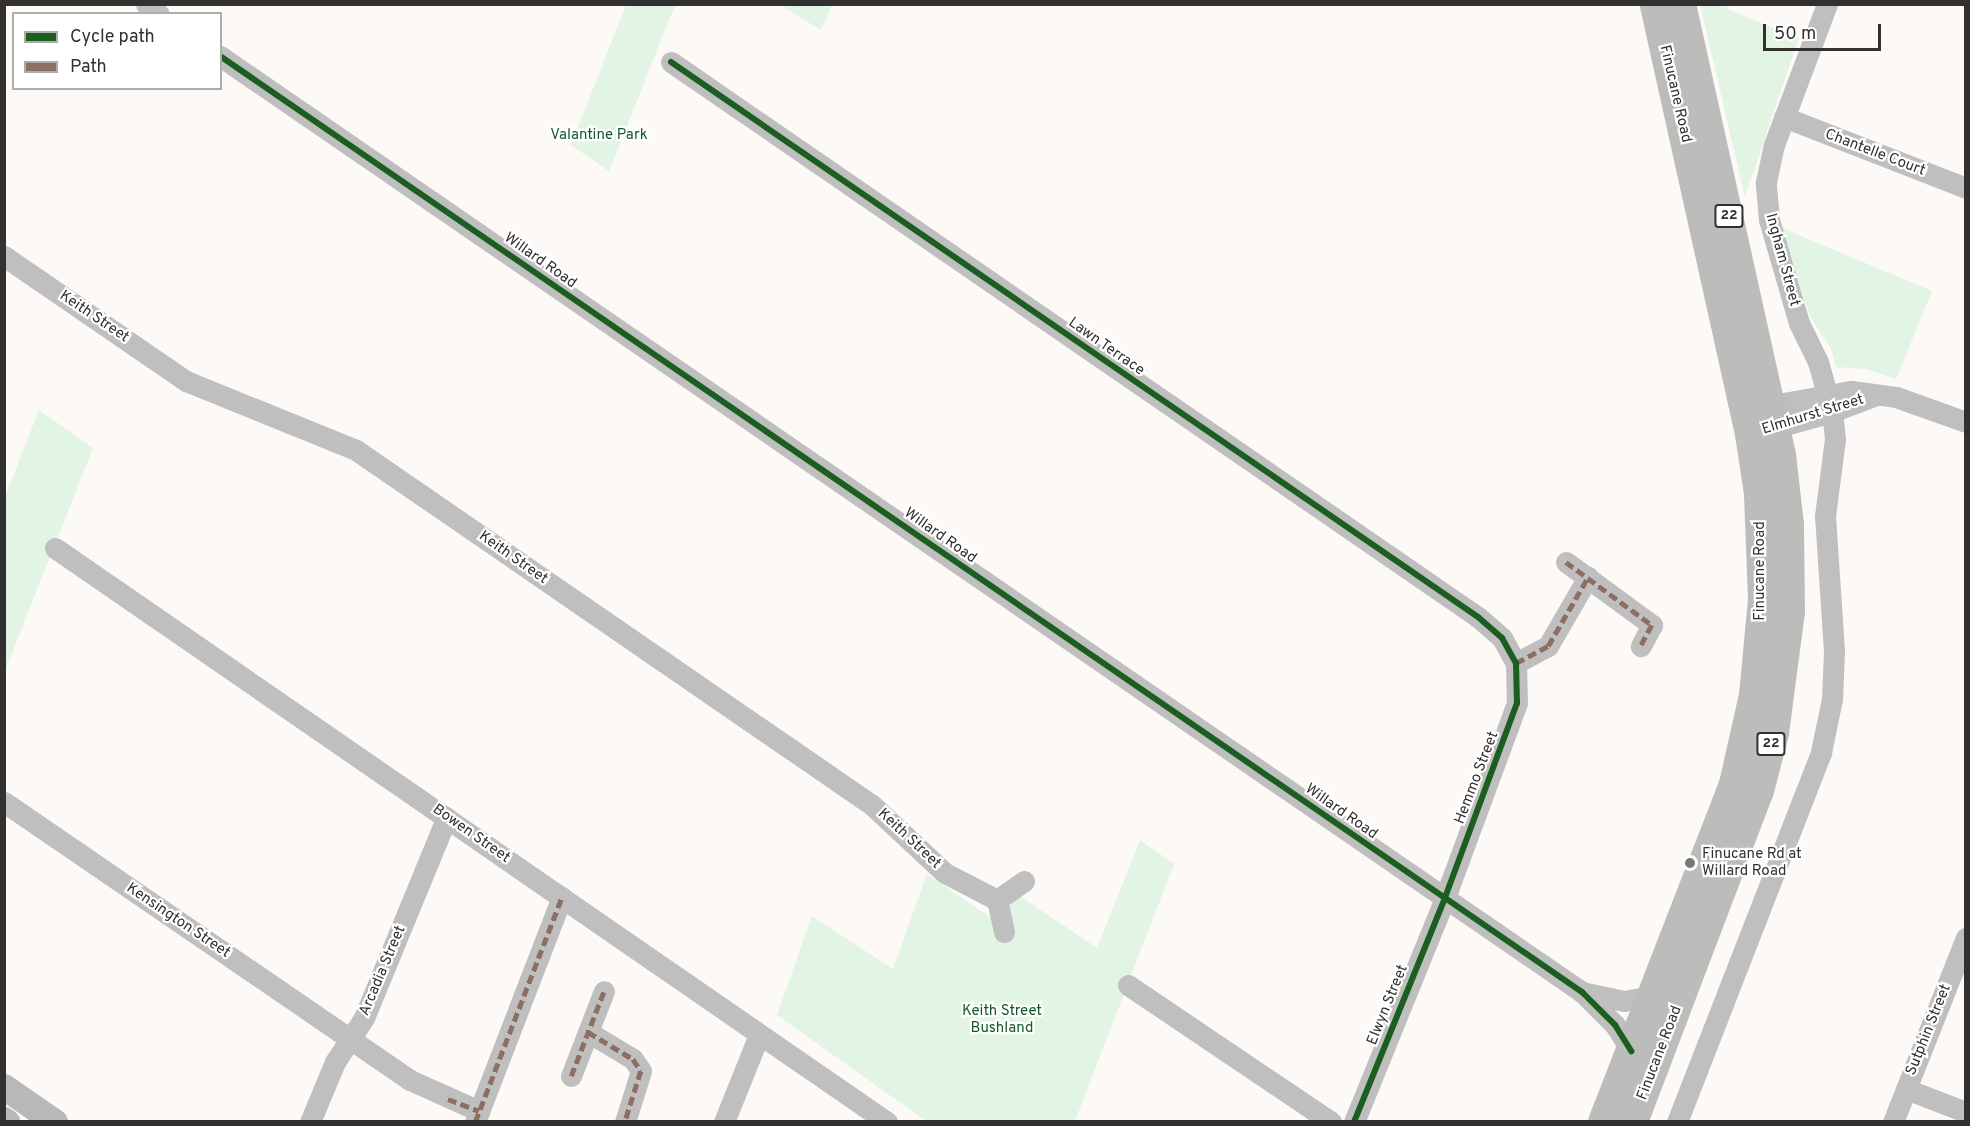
<!DOCTYPE html>
<html>
<head>
<meta charset="utf-8">
<style>
  body { margin:0 }
  #map { position:relative; width:1970px; height:1126px; overflow:hidden; background:#fcf9f6; font-family:Overpass,sans-serif }
  div>[style] { position:absolute }
  .green>* { inset:0; background:#e2f4e3 }
  .minor>* { height:21px; margin:-10.5px; padding:0 10.5px; transform-origin:10.5px; border-radius:10.5px; background:#bfbfc0 }
  .major>* { height:26px; margin:-13px; padding:0 13px; transform-origin:13px; border-radius:13px; background:#b7b8b7 }
  .highway>* { height:30px; margin:-15px; padding:0 15px; transform-origin:15px; border-radius:15px; background:#bcbdbb }
  .quiet>* { height:4.5px; margin-top:-2.25px; transform-origin:0; background:repeating-linear-gradient(90deg,#8d6e63 0 9px,transparent 0 13.5px) }
  .cycleway>* { height:6px; margin:-3px; padding:0 3px; transform-origin:3px; border-radius:3px; background:#1b5e20 }
  .dots>* { width:16px; height:16px; translate:-50% -50%; box-sizing:border-box; border:3px solid #fff; border-radius:50% }
  span { translate:-50% -50%; white-space:nowrap; text-align:center; line-height:1.15; -webkit-text-stroke:4.5px #fff; paint-order:stroke }
  .shield-label span { padding:2px 4px; background:#fff; border:2px solid; border-radius:4px; -webkit-text-stroke-width:0 }
  .shield-label { font-size:14px; color:#333130; font-weight:700 }
  .street-label { font-size:15px; color:#333130 }
  .park-label { font-size:15px; color:#14582b }
  .poi-label { font-size:15px; color:#333130 }
  .left { translate:0 -50%; text-align:left }
  .frame { position:absolute; inset:0; border:6px solid #333130; pointer-events:none }
  .legend { position:absolute; left:12px; top:12px; width:210px; height:78px; box-sizing:border-box; background:#fff; border:2px solid #adadac; margin:0; padding:8px 10px; list-style:none; font-size:18px; color:#333130 }
  .legend li { display:flex; align-items:center; gap:12px; height:30px }
  .legend b { width:30px; border:2px solid #adadac }
  .scale { position:absolute; left:1763px; top:24px; width:118px; height:27px; box-sizing:border-box; border:3px solid #333130; border-top:0; padding-left:8px; font-size:18px; line-height:21px; white-space:nowrap; color:#333130; -webkit-text-stroke:4px #fff; paint-order:stroke }
</style>
</head>
<body>
<div id="map">
  <div class="green">
    <div style="clip-path:polygon(626px 5px,675px 5px,609px 171px,571px 145px)"></div>
    <div style="clip-path:polygon(780px 5px,832px 5px,821px 30px)"></div>
    <div style="clip-path:polygon(1700px 5px,1727px 5px,1729px 10px,1799px 38px,1745px 197px)"></div>
    <div style="clip-path:polygon(1782px 228px,1932px 291px,1896px 379px,1866px 369px,1836px 367px,1831px 349px,1810px 316px)"></div>
    <div style="clip-path:polygon(39px 410px,93px 448px,5px 671px,5px 497px)"></div>
    <div style="clip-path:polygon(1140px 840px,1174px 864px,1075px 1121px,926px 1121px,777px 1015px,812px 916px,893px 969px,927px 874px,991px 918px,1004px 885px,1097px 948px)"></div>
  </div>
  <div class="minor">
    <div style="left:146px;top:4px;width:16px;rotate:38deg"></div>
    <div style="left:220px;top:56px;width:1653px;rotate:34.5deg"></div>
    <div style="left:1582px;top:992px;width:47px;rotate:45deg"></div>
    <div style="left:1615px;top:1025px;width:31px;rotate:58deg"></div>
    <div style="left:671px;top:62px;width:979px;rotate:34.52deg"></div>
    <div style="left:1478px;top:617px;width:32px;rotate:41deg"></div>
    <div style="left:1502px;top:638px;width:29px;rotate:61deg"></div>
    <div style="left:1516px;top:663px;width:40px;rotate:88.6deg"></div>
    <div style="left:1517px;top:703px;width:208px;rotate:110.3deg"></div>
    <div style="left:1445px;top:898px;width:242px;rotate:112.1deg"></div>
    <div style="left:1784px;top:117px;width:195px;rotate:21.3deg"></div>
    <div style="left:4px;top:256px;width:221px;rotate:34.5deg"></div>
    <div style="left:186px;top:381px;width:183px;rotate:22.1deg"></div>
    <div style="left:356px;top:450px;width:626px;rotate:34.53deg"></div>
    <div style="left:872px;top:805px;width:100px;rotate:43deg"></div>
    <div style="left:945px;top:873px;width:59px;rotate:27.4deg"></div>
    <div style="left:1757px;top:408px;width:96px;rotate:-10.3deg"></div>
    <div style="left:1851px;top:391px;width:45px;rotate:7.6deg"></div>
    <div style="left:1896px;top:397px;width:74px;rotate:19.7deg"></div>
    <div style="left:1763px;top:431px;width:72px;rotate:-15.4deg"></div>
    <div style="left:1832px;top:412px;width:47px;rotate:-21.1deg"></div>
    <div style="left:55px;top:548px;width:1011px;rotate:34.6deg"></div>
    <div style="left:1566px;top:562px;width:107px;rotate:36.2deg"></div>
    <div style="left:1652px;top:625px;width:24px;rotate:118deg"></div>
    <div style="left:1516px;top:663px;width:36px;rotate:-28deg"></div>
    <div style="left:1548px;top:646px;width:80px;rotate:-59.9deg"></div>
    <div style="left:4px;top:802px;width:492px;rotate:34.4deg"></div>
    <div style="left:410px;top:1080px;width:76px;rotate:24.2deg"></div>
    <div style="left:1004px;top:932px;width:33px;rotate:-102deg"></div>
    <div style="left:997px;top:900px;width:33px;rotate:-35deg"></div>
    <div style="left:1128px;top:985px;width:245px;rotate:34deg"></div>
    <div style="left:1582px;top:992px;width:43px;rotate:12.1deg"></div>
    <div style="left:1624px;top:1001px;width:29px;rotate:-10deg"></div>
    <div style="left:588px;top:1032px;width:52px;rotate:31deg"></div>
    <div style="left:633px;top:1059px;width:14px;rotate:56deg"></div>
    <div style="left:641px;top:1071px;width:53px;rotate:107.4deg"></div>
    <div style="left:571px;top:1076px;width:91px;rotate:-68.8deg"></div>
    <div style="left:1906px;top:1089px;width:64px;rotate:21deg"></div>
    <div style="left:310px;top:1122px;width:65px;rotate:-67.4deg"></div>
    <div style="left:335px;top:1062px;width:53px;rotate:-56.6deg"></div>
    <div style="left:364px;top:1018px;width:217px;rotate:-67.6deg"></div>
    <div style="left:475px;top:1122px;width:241px;rotate:-68.9deg"></div>
    <div style="left:724px;top:1122px;width:94px;rotate:-68.1deg"></div>
    <div style="left:1677px;top:1122px;width:397px;rotate:-68.7deg"></div>
    <div style="left:1821px;top:752px;width:54px;rotate:-78.3deg"></div>
    <div style="left:1832px;top:699px;width:48px;rotate:-87.6deg"></div>
    <div style="left:1834px;top:651px;width:135px;rotate:-93.8deg"></div>
    <div style="left:1825px;top:516px;width:78px;rotate:-82.6deg"></div>
    <div style="left:1835px;top:439px;width:27px;rotate:-96deg"></div>
    <div style="left:1832px;top:412px;width:52px;rotate:-105.6deg"></div>
    <div style="left:1818px;top:362px;width:43px;rotate:-116deg"></div>
    <div style="left:1799px;top:323px;width:107px;rotate:-106.2deg"></div>
    <div style="left:1769px;top:220px;width:38px;rotate:-95deg"></div>
    <div style="left:1766px;top:182px;width:38px;rotate:-78deg"></div>
    <div style="left:1774px;top:145px;width:151px;rotate:-69.4deg"></div>
    <div style="left:1893px;top:1122px;width:198px;rotate:-68.4deg"></div>
  </div>
  <div class="major">
    <div style="left:4px;top:1087px;width:62px;rotate:34.5deg"></div>
    <div style="left:4px;top:1120px;width:4px;rotate:34deg"></div>
  </div>
  <div class="highway">
    <div style="left:1603px;top:1122px;width:362px;rotate:-68.8deg"></div>
    <div style="left:1734px;top:784px;width:91px;rotate:-77.3deg"></div>
    <div style="left:1754px;top:695px;width:96px;rotate:-84.6deg"></div>
    <div style="left:1763px;top:599px;width:105px;rotate:-92.2deg"></div>
    <div style="left:1759px;top:494px;width:61px;rotate:-98.5deg"></div>
    <div style="left:1750px;top:434px;width:440px;rotate:-102.5deg"></div>
    <div style="left:1633px;top:1122px;width:354px;rotate:-69.2deg"></div>
    <div style="left:1759px;top:791px;width:60px;rotate:-75.5deg"></div>
    <div style="left:1774px;top:733px;width:123px;rotate:-82.5deg"></div>
    <div style="left:1790px;top:611px;width:86px;rotate:-90.7deg"></div>
    <div style="left:1789px;top:525px;width:70px;rotate:-96.5deg"></div>
    <div style="left:1781px;top:455px;width:462px;rotate:-102.5deg"></div>
  </div>
  <div class="quiet">
    <div style="left:1566px;top:562px;width:107px;rotate:36.2deg"></div>
    <div style="left:1652px;top:625px;width:24px;rotate:118deg"></div>
    <div style="left:1516px;top:663px;width:36px;rotate:-28deg"></div>
    <div style="left:1548px;top:646px;width:80px;rotate:-59.9deg"></div>
    <div style="left:588px;top:1032px;width:52px;rotate:31deg"></div>
    <div style="left:633px;top:1059px;width:14px;rotate:56deg"></div>
    <div style="left:641px;top:1071px;width:53px;rotate:107.4deg"></div>
    <div style="left:571px;top:1076px;width:91px;rotate:-68.8deg"></div>
    <div style="left:448px;top:1099px;width:33px;rotate:21deg"></div>
    <div style="left:475px;top:1122px;width:241px;rotate:-68.9deg"></div>
  </div>
  <div class="cycleway">
    <div style="left:220px;top:56px;width:1653px;rotate:34.5deg"></div>
    <div style="left:1582px;top:992px;width:47px;rotate:45deg"></div>
    <div style="left:1615px;top:1025px;width:31px;rotate:58deg"></div>
    <div style="left:671px;top:62px;width:979px;rotate:34.52deg"></div>
    <div style="left:1478px;top:617px;width:32px;rotate:41deg"></div>
    <div style="left:1502px;top:638px;width:29px;rotate:61deg"></div>
    <div style="left:1516px;top:663px;width:40px;rotate:88.6deg"></div>
    <div style="left:1517px;top:703px;width:208px;rotate:110.3deg"></div>
    <div style="left:1445px;top:898px;width:242px;rotate:112.1deg"></div>
  </div>
  <div class="dots">
    <div style="left:1690px;top:863px;background:#797775"></div>
  </div>
  <div class="shield-label">
    <span style="left:1729px;top:216px">22</span>
    <span style="left:1771px;top:744px">22</span>
  </div>
  <div class="street-label">
    <span style="left:1675px;top:94px;rotate:77deg">Finucane Road</span>
    <span style="left:1875px;top:153px;rotate:21deg">Chantelle Court</span>
    <span style="left:1782px;top:260px;rotate:75deg">Ingham Street</span>
    <span style="left:540px;top:261px;rotate:35deg">Willard Road</span>
    <span style="left:94px;top:317px;rotate:34deg">Keith Street</span>
    <span style="left:1106px;top:347px;rotate:35deg">Lawn Terrace</span>
    <span style="left:1813px;top:415px;rotate:-17deg">Elmhurst Street</span>
    <span style="left:940px;top:536px;rotate:35deg">Willard Road</span>
    <span style="left:513px;top:558px;rotate:35deg">Keith Street</span>
    <span style="left:1761px;top:571px;rotate:-90deg">Finucane Road</span>
    <span style="left:1477px;top:778px;rotate:-69deg">Hemmo Street</span>
    <span style="left:1341px;top:812px;rotate:35deg">Willard Road</span>
    <span style="left:471px;top:834px;rotate:35deg">Bowen Street</span>
    <span style="left:909px;top:839px;rotate:43deg">Keith Street</span>
    <span style="left:178px;top:921px;rotate:34deg">Kensington Street</span>
    <span style="left:383px;top:971px;rotate:-67deg">Arcadia Street</span>
    <span style="left:1388px;top:1005px;rotate:-68deg">Elwyn Street</span>
    <span style="left:1929px;top:1030px;rotate:-68deg">Sutphin Street</span>
    <span style="left:1660px;top:1053px;rotate:-69deg">Finucane Road</span>
  </div>
  <div class="park-label">
    <span style="left:599px;top:136px">Valantine Park</span>
    <span style="left:1002px;top:1020px">Keith Street<br>Bushland</span>
  </div>
  <div class="poi-label">
    <span class="left" style="left:1702px;top:863px">Finucane Rd at<br>Willard Road</span>
  </div>
  <div class="frame"></div>
  <ul class="legend">
  <li><b style="height:8px;background:#1b5e20"></b>Cycle path</li>
  <li><b style="height:8px;background:#8d6e63"></b>Path</li>
  </ul>
  <div class="scale">50 m</div>
</div>
</body>
</html>
